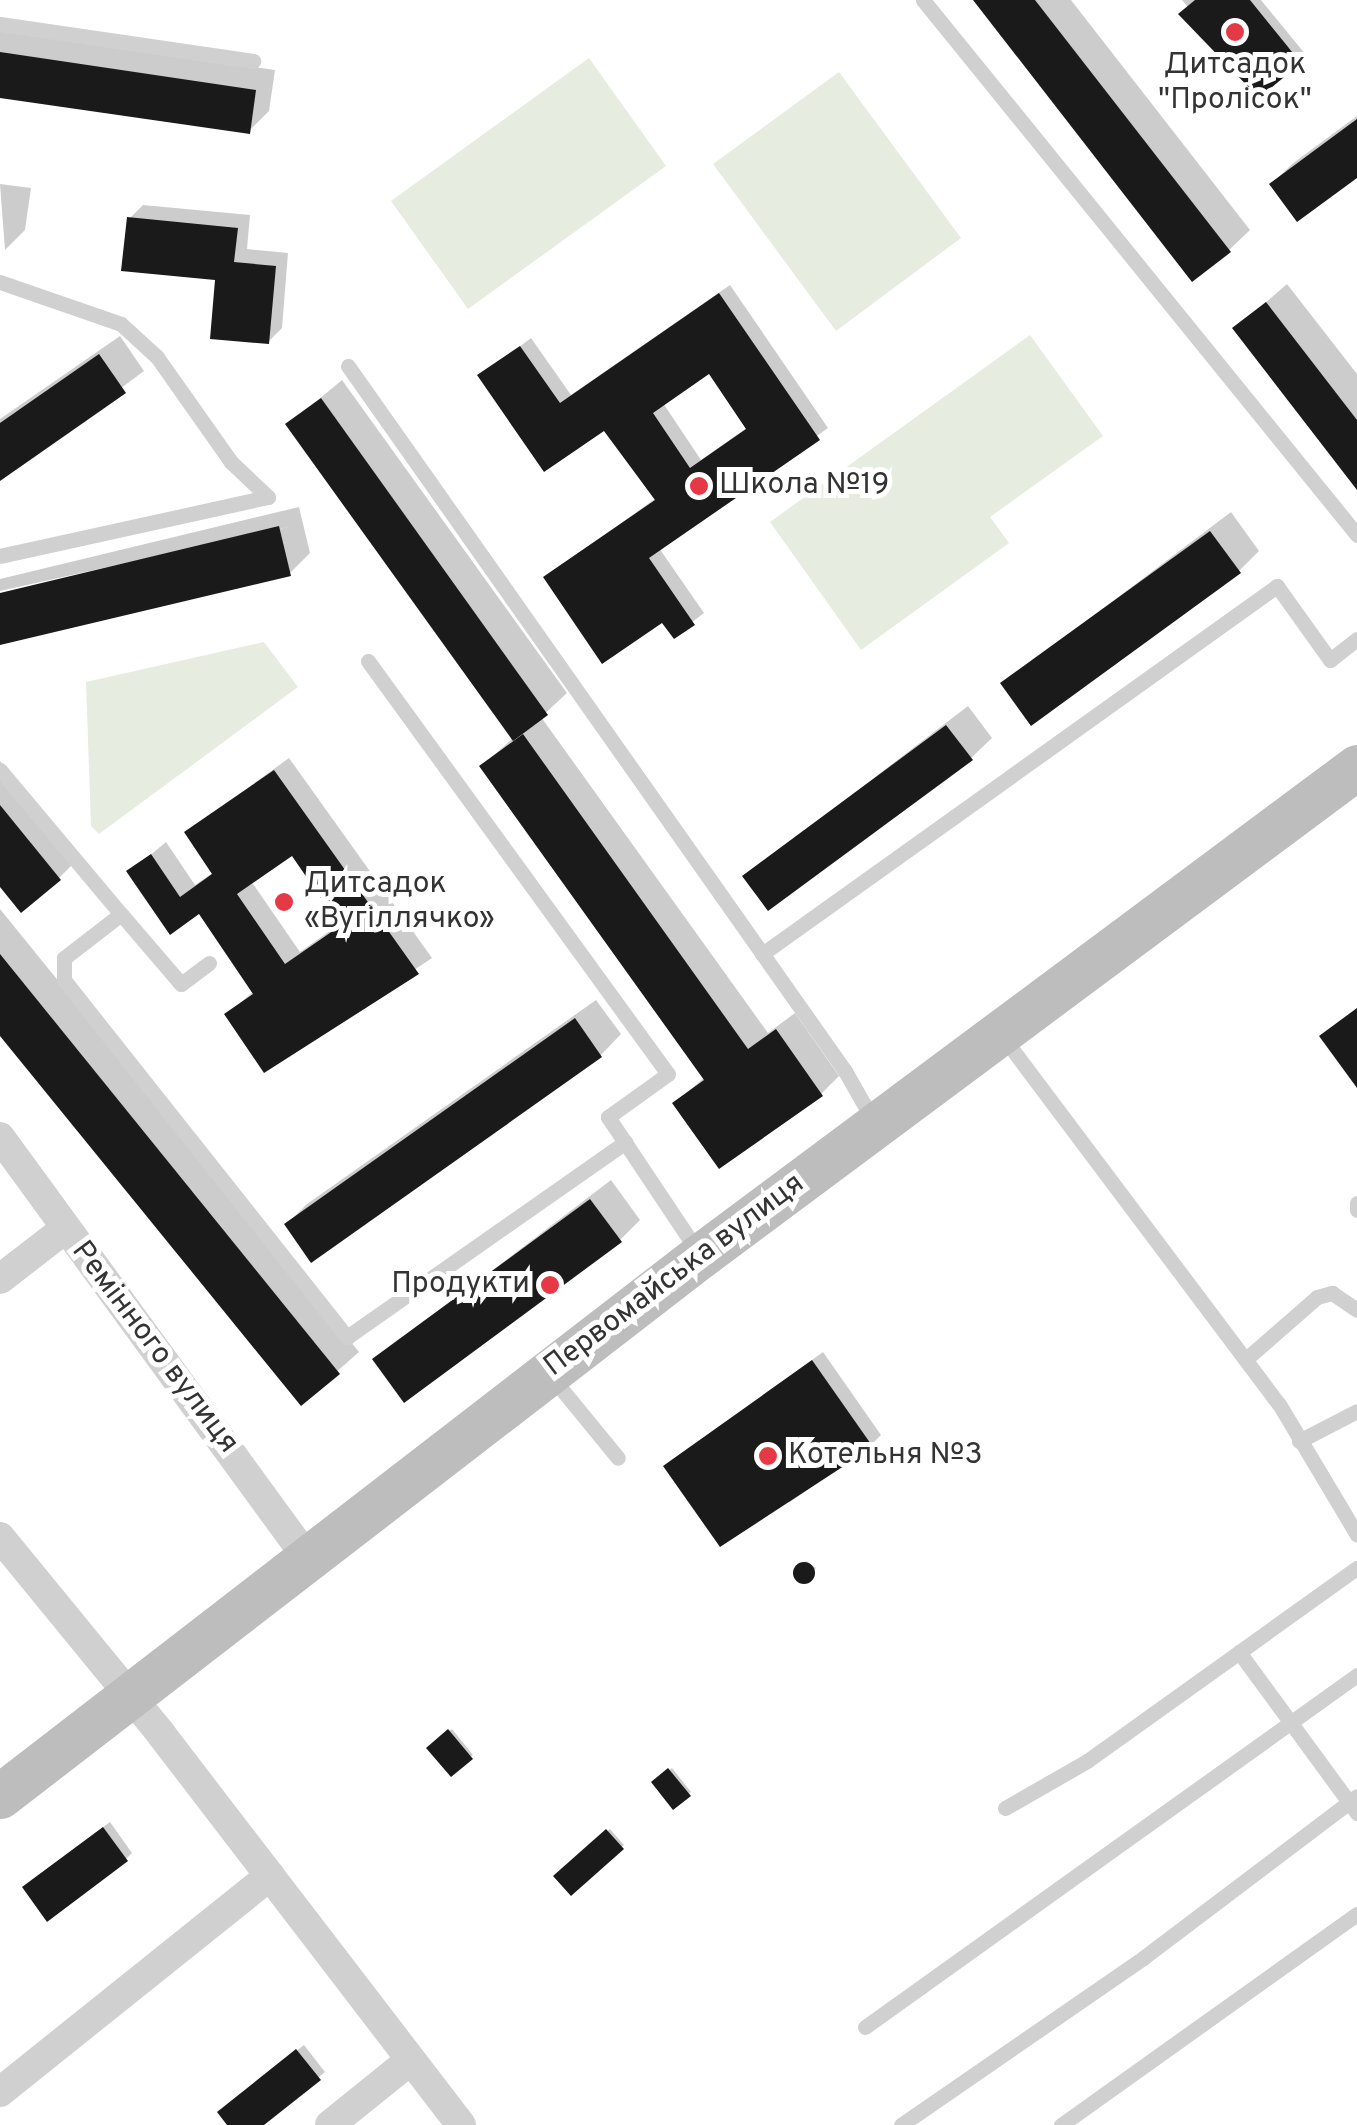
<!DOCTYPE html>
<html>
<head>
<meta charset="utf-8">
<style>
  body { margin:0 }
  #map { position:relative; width:1357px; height:2125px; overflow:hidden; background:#fff; font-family:Overpass,sans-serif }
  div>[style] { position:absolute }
  .green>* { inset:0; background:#e6ecdf }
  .shadow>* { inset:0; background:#0003 }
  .building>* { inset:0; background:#1a1a1a }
  .round { border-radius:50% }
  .service>* { height:15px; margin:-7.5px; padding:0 7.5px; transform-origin:7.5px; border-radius:7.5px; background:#d0d0d0 }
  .minor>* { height:30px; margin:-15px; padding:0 15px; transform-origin:15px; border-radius:15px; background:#d0d0d0 }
  .secondary>* { height:45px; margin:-22.5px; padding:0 22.5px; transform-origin:22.5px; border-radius:22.5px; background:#bdbdbd }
  .dots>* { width:28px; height:28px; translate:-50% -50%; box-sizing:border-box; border:5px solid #fff; border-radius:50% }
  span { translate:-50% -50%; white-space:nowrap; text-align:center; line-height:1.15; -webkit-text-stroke:10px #fff; paint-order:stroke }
  .poi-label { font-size:30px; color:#333 }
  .left { translate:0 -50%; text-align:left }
  .right { translate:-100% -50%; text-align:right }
  .street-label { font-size:30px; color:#333 }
</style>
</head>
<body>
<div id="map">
  <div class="green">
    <div style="clip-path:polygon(589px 58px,666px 166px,468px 309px,391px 201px)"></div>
    <div style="clip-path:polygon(839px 72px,961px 238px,836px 331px,713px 164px)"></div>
    <div style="clip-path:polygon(1030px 335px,1103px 436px,990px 517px,1009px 543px,861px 650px,770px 522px)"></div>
    <div style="clip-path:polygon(264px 642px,298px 687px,99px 834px,91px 826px,86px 682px)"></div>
  </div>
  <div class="shadow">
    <div style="clip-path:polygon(985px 0,1071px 0,1250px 230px,1229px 250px)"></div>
    <div style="clip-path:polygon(1182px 0,1261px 0,1306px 55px,1259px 94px)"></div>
    <div style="clip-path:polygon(0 30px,275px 70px,269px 111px,249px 131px,0 95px)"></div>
    <div style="clip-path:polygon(1357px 116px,1357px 175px,1272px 184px,1292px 164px)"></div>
    <div style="clip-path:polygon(0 184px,31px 188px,25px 230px,5px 250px)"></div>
    <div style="clip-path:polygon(143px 205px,250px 215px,247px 249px,288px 253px,282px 328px,268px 342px,218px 278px,129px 219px)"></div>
    <div style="clip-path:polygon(1287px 284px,1357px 374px,1357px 486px,1235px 329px)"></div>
    <div style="clip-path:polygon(evenodd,730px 285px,828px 428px,659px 548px,704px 613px,674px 636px,663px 619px,546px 578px,656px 498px,605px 427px,481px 376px,531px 338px,571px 395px,730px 285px,710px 371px,748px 427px,701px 460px,663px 403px,710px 371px)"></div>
    <div style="clip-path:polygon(120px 336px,144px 371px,0 478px,0 419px)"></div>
    <div style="clip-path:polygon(342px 380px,567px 693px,541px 717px,768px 1033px,795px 1013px,839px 1076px,821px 1094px,675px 1103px,705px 1077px,482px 766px,513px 738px,289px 424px)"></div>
    <div style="clip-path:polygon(299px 507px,310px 553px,290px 573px,0 643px,0 596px,292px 526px,0 591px,0 579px)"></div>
    <div style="clip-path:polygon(1231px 512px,1259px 551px,1239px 571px,1003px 684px)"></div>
    <div style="clip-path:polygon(968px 706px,992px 738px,971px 758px,746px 876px)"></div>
    <div style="clip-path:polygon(evenodd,289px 758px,432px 958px,265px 1070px,227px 1014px,254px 991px,200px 911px,130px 872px,166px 842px,195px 885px,214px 872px,187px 832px,289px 758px,293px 853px,341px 923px,300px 952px,251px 881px,293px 853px)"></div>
    <div style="clip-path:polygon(0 761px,79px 858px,59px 878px,0 883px)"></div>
    <div style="clip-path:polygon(0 909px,359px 1352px,301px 1403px,0 1032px)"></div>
    <div style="clip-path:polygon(596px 1000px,621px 1034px,601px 1055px,311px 1259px,287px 1224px,307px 1204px)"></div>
    <div style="clip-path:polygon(611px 1180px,640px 1220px,620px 1240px,375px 1360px)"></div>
    <div style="clip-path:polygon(823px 1352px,881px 1435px,871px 1445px,790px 1502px,666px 1466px)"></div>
    <div style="clip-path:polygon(806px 1561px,816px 1568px,806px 1581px,796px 1575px)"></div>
    <div style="clip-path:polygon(452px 1729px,473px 1755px,451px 1774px,430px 1748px)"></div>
    <div style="clip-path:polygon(672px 1768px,691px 1792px,673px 1807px,654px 1783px)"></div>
    <div style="clip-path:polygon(110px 1822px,132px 1853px,126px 1859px,31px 1881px)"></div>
    <div style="clip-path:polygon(610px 1829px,624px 1845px,571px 1892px,556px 1876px)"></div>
    <div style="clip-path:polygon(304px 2045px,325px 2072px,260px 2125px,230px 2125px,226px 2106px)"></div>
  </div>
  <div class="building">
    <div style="clip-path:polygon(973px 0,1035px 0,1231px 252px,1192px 282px)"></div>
    <div style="clip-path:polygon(1195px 0,1250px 0,1301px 63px,1259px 98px,1178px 14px)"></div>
    <div style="clip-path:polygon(0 52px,256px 90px,250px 134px,0 98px)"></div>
    <div style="clip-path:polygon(1357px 119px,1357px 178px,1297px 222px,1269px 184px)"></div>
    <div style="clip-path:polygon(127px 217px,238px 228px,234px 262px,276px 266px,269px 344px,210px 339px,215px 280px,121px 271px)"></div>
    <div style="clip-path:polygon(evenodd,719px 293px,820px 440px,649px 558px,695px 625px,674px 639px,662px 623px,602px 664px,543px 577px,655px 500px,604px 431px,544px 472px,477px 375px,520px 346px,560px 403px,719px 293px,709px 374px,746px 429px,690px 468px,653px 413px,709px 374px)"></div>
    <div style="clip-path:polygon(1266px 302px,1357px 420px,1357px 490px,1232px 328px)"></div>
    <div style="clip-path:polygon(99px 354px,126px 393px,0 481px,0 423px)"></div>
    <div style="clip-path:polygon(321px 398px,548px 715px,513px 741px,285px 424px)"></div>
    <div style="clip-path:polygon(279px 526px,291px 576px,0 645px,0 593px)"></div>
    <div style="clip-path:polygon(1210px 531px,1241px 573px,1031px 726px,1000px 683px)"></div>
    <div style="clip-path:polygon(946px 725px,973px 760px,768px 911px,742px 876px)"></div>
    <div style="clip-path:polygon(523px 734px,748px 1049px,776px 1029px,823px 1096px,719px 1169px,672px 1103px,704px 1080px,479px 766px)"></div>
    <div style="clip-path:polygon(evenodd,274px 770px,419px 974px,264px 1073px,224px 1014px,253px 994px,199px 914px,170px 935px,126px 871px,151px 854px,180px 897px,212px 874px,184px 832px,274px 770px,292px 856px,340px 926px,285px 964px,237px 894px,292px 856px)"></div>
    <div style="clip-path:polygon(0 805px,61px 880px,21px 913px,0 887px)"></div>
    <div style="clip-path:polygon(0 954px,340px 1374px,301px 1406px,0 1036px)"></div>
    <div style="clip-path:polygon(1357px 1008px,1357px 1088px,1319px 1036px)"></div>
    <div style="clip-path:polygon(575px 1018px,602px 1057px,311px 1263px,284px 1224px)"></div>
    <div style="clip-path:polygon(590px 1199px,622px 1242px,404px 1403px,372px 1359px)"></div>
    <div style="clip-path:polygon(812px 1360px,873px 1447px,720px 1547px,663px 1466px)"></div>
    <div class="round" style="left:793px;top:1562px;width:22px;height:22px"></div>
    <div style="clip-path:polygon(448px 1729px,473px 1759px,451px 1777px,426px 1748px)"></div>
    <div style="clip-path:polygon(668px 1768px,691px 1796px,673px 1810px,651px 1782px)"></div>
    <div style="clip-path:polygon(103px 1827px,128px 1861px,47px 1922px,22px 1887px)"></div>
    <div style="clip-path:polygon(606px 1829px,624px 1849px,571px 1896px,553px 1876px)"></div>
    <div style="clip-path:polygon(296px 2049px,321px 2080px,264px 2125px,227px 2125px,217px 2112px)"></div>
  </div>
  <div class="service">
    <div style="left:923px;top:0;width:689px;rotate:50.95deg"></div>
    <div style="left:0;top:24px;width:256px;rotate:8.3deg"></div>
    <div style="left:0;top:282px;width:128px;rotate:19.1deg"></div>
    <div style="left:121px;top:324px;width:49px;rotate:42.5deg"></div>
    <div style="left:157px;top:357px;width:128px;rotate:54.8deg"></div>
    <div style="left:231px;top:462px;width:51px;rotate:43.4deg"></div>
    <div style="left:268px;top:497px;width:274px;rotate:167.6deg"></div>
    <div style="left:348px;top:366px;width:863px;rotate:54.82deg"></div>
    <div style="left:845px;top:1071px;width:59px;rotate:60.4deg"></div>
    <div style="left:368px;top:661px;width:510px;rotate:54.01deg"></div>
    <div style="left:668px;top:1074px;width:74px;rotate:144.4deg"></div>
    <div style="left:608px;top:1117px;width:162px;rotate:56.3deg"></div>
    <div style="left:0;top:770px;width:188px;rotate:50deg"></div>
    <div style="left:762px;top:954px;width:633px;rotate:-35.55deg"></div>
    <div style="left:1277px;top:586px;width:91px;rotate:54.4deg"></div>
    <div style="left:1330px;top:660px;width:34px;rotate:-38deg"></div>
    <div style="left:209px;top:963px;width:35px;rotate:143deg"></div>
    <div style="left:181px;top:984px;width:92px;rotate:-130.6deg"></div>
    <div style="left:121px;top:914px;width:72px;rotate:142.3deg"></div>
    <div style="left:64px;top:958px;width:22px;rotate:90deg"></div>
    <div style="left:64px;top:980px;width:456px;rotate:51.6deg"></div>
    <div style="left:347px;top:1337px;width:340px;rotate:-35deg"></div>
    <div style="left:1003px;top:1037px;width:459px;rotate:53.1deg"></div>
    <div style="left:1279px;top:1404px;width:152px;rotate:59.2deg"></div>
    <div style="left:1357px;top:1203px;width:7px;rotate:90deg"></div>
    <div style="left:1246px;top:1359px;width:94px;rotate:-41.1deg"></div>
    <div style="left:1317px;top:1297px;width:16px;rotate:-15deg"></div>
    <div style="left:1332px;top:1293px;width:30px;rotate:34deg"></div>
    <div style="left:550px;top:1375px;width:107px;rotate:50.7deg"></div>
    <div style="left:1299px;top:1441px;width:65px;rotate:-27.3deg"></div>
    <div style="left:1239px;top:1652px;width:200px;rotate:53.8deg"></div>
    <div style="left:1005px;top:1808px;width:95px;rotate:-29.8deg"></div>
    <div style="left:1087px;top:1761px;width:332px;rotate:-35.6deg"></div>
    <div style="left:865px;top:2027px;width:605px;rotate:-35.58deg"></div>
    <div style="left:901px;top:2125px;width:294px;rotate:-34.6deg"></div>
    <div style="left:1143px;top:1958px;width:268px;rotate:-37.1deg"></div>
    <div style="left:1061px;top:2125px;width:364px;rotate:-35.5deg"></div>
  </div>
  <div class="minor">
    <div style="left:0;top:1137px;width:522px;rotate:53.88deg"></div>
    <div style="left:0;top:1279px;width:82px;rotate:-37.6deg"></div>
    <div style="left:0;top:1537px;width:254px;rotate:50.7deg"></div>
    <div style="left:161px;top:1734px;width:493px;rotate:52.5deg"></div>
    <div style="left:0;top:2092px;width:346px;rotate:-38.7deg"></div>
    <div style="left:330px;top:2125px;width:100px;rotate:-38.9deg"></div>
  </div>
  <div class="secondary">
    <div style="left:0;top:1796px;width:884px;rotate:-37.65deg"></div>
    <div style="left:700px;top:1256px;width:819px;rotate:-36.66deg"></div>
  </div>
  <div class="dots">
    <div style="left:1235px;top:32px;background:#e63946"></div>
    <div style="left:699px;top:486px;background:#e63946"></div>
    <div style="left:284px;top:902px;background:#e63946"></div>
    <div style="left:550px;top:1285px;background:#e63946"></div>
    <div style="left:768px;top:1456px;background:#e63946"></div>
  </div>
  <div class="poi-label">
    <span style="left:1235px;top:83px">Дитсадок<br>"Пролісок"</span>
    <span class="left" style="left:719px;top:486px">Школа №19</span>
    <span class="left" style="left:304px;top:902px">Дитсадок<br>«Вугіллячко»</span>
    <span class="right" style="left:530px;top:1285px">Продукти</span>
    <span class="left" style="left:788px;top:1456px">Котельня №3</span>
  </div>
  <div class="street-label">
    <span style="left:675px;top:1276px;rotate:-37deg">Первомайська вулиця</span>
    <span style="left:154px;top:1348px;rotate:53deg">Ремінного вулиця</span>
  </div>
</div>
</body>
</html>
